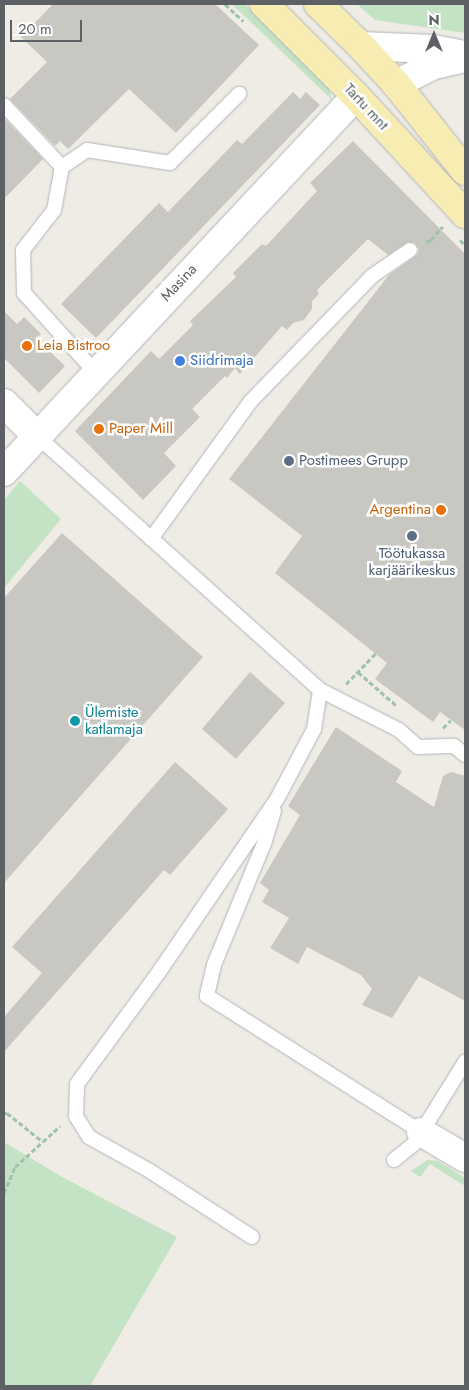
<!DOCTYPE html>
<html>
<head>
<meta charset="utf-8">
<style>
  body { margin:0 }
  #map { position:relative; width:469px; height:1390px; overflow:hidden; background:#eeece5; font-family:Jost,sans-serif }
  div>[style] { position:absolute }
  .green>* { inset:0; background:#c4e3c5 }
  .building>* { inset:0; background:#c9c7c2 }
  .path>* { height:3px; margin-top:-1.5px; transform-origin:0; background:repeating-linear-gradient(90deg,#9ec3a9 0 5px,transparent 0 7.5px) }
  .roads { filter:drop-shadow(0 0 1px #b2b5b9) drop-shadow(0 0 1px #b2b5b9) }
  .lane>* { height:14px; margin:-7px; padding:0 7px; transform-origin:7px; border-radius:7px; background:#fff }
  .street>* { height:28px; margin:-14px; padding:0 14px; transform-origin:14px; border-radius:14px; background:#fff }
  .secondary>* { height:28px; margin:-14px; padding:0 14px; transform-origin:14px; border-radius:14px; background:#fff }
  .primary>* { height:28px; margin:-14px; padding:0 14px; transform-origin:14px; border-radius:14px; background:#f7ecb1 }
  .dots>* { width:14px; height:14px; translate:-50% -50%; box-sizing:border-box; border:2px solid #fff; border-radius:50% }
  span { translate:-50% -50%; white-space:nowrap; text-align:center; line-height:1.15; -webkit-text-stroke:5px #fff; paint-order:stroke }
  .street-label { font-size:15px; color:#5d6064 }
  .food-label { font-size:15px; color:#c56008 }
  .left { translate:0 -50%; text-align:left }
  .right { translate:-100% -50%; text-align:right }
  .shop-label { font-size:15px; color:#366cbe }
  .service-label { font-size:15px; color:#4e5e75 }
  .culture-label { font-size:15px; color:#0d838f }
  .frame { position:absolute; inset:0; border:5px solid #5d6064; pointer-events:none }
  .north { position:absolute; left:409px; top:10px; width:50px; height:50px; -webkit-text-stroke:4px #fff; paint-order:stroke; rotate:0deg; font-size:14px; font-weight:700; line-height:20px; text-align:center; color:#5d6064 }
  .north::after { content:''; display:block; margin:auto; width:18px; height:22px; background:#5d6064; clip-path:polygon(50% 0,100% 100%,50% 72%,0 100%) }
  .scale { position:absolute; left:10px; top:20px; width:72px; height:22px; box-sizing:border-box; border:2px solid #5d6064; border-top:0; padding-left:6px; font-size:15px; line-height:18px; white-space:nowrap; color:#5d6064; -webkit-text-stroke:4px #fff; paint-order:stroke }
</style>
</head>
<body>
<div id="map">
  <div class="green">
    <div style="clip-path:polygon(232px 4px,245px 4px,329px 89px,332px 100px)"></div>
    <div style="clip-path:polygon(357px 4px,465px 4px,465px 33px,375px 20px)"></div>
    <div style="clip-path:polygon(20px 481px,61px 519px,4px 588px,4px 500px)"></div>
    <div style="clip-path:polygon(4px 1142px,62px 1177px,177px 1237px,90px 1386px,4px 1386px)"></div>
    <div style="clip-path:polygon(427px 1160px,438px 1161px,465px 1178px,465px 1186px,430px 1164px,420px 1177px,411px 1171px)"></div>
  </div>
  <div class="building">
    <div style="clip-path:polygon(53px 4px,215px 4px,259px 45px,176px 133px,129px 89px,68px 149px,60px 141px,55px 146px,10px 99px,47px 62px,21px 37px)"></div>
    <div style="clip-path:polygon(293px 92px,300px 99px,306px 92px,320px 105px,96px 338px,61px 304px,159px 203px,168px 212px,237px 140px,242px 144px)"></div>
    <div style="clip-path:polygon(4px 118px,43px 159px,4px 199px)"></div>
    <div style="clip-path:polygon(353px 141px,465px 254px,465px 730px,440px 712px,433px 722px,375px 679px,387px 663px,275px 573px,302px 536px,229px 479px,389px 275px,418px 254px,419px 249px,414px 242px,406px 243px,388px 255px,368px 239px,317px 290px,319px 294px,312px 301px,312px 309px,304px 320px,293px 323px,287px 330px,282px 326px,240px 374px,235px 368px,227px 378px,225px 376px,192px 409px,200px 417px,164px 453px,176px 466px,143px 500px,75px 431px,151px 351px,159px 359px,193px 325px,190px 321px,236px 277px,233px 273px,262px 244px,266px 246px,317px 191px,310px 183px)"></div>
    <div style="clip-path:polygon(4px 311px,17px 324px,24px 317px,41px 334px,36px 338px,65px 366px,39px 393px,4px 358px)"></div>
    <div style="clip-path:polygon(62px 533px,203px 657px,4px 883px,4px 598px)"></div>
    <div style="clip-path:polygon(250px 672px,285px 703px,236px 759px,202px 729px)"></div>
    <div style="clip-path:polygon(336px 727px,402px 771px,396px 782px,434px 807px,443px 776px,451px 772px,465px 776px,465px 1001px,419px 976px,392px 1018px,362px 1005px,372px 989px,361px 975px,307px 947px,298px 964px,270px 948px,289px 918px,262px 902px,269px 890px,260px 883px,300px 815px,288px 806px)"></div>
    <div style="clip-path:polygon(175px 762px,228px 809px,170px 875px,164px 870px,4px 1052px,4px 1017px,42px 973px,12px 947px)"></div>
  </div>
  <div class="path">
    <div style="left:225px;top:4px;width:25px;rotate:43deg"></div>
    <div style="left:460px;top:240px;width:7px;rotate:45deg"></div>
    <div style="left:426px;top:242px;width:5px;rotate:-22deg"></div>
    <div style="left:431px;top:240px;width:18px;rotate:-49deg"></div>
    <div style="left:358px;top:672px;width:52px;rotate:41.1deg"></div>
    <div style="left:346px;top:684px;width:43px;rotate:-45.9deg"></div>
    <div style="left:443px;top:728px;width:11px;rotate:-45deg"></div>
    <div style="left:4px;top:1113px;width:3px"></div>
    <div style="left:7px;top:1113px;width:45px;rotate:38.7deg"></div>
    <div style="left:4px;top:1193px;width:28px;rotate:-67deg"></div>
    <div style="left:15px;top:1167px;width:61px;rotate:-42.3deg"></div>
  </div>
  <div class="roads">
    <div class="lane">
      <div style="left:4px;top:105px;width:85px;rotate:46.9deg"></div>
      <div style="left:62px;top:167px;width:44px;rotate:100.5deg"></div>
      <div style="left:54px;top:210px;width:51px;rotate:127.8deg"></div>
      <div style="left:23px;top:250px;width:43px;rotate:88.7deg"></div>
      <div style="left:24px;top:293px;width:108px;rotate:48deg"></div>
      <div style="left:62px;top:167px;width:30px;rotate:-34deg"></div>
      <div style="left:87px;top:150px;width:84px;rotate:8.9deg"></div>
      <div style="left:170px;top:163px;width:98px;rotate:-45deg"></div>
      <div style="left:37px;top:436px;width:380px;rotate:41.9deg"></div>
      <div style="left:320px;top:690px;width:89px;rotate:26.9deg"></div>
      <div style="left:399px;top:730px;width:25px;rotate:42deg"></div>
      <div style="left:418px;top:747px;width:36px;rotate:-2deg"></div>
      <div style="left:454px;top:746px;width:14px;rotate:39deg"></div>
      <div style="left:151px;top:539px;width:169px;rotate:-54.1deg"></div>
      <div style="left:250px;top:402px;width:175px;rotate:-45.9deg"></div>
      <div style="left:372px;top:276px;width:46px;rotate:-34.4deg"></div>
      <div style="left:274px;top:811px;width:31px;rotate:107deg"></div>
      <div style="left:265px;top:841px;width:134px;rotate:112.4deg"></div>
      <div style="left:214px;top:965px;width:32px;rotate:103deg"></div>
      <div style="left:207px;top:996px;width:254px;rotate:32.4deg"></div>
      <div style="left:394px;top:1160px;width:26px;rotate:-39deg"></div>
      <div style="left:414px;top:1144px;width:97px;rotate:-58.1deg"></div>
      <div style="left:252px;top:1237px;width:121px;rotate:-147.1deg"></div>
      <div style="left:150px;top:1171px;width:70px;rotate:-150.9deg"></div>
      <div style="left:89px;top:1137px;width:25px;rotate:-122deg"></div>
      <div style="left:76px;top:1116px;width:32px;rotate:-88deg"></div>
      <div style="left:77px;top:1084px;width:139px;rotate:-53.8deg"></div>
      <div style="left:159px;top:972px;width:209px;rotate:-55.7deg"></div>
      <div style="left:277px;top:799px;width:79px;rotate:-62.1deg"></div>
      <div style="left:314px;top:729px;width:39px;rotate:-81deg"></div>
    </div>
    <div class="street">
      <div style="left:4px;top:403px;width:47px;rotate:45deg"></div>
      <div style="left:4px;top:472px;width:515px;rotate:-46.89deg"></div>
      <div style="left:421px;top:1132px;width:51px;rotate:30.6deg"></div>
    </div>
    <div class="secondary">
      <div style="left:361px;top:46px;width:72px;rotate:2.4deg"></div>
      <div style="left:433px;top:49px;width:33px;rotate:11deg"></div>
      <div style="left:396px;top:84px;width:42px;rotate:-26.6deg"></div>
      <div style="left:434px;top:65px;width:31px;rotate:-13deg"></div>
    </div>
    <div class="primary">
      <div style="left:264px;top:4px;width:130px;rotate:45deg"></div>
      <div style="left:356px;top:96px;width:161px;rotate:47.3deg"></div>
      <div style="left:318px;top:4px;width:60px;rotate:44.3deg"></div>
      <div style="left:361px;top:46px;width:52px;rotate:47.4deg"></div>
      <div style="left:396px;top:84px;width:111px;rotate:51.6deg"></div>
    </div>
  </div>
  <div class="dots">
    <div style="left:27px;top:346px;background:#e8710a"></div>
    <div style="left:180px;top:361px;background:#3f7fe0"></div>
    <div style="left:99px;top:429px;background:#e8710a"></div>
    <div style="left:289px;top:461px;background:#5c6f8a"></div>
    <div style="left:441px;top:510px;background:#e8710a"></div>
    <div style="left:412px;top:536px;background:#5c6f8a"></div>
    <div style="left:75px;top:721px;background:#0f9aa8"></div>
  </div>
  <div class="street-label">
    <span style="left:366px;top:107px;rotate:47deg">Tartu mnt</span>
    <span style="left:179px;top:283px;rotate:-47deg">Masina</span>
  </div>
  <div class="food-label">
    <span class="left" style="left:37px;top:346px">Leia Bistroo</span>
    <span class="left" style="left:109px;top:429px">Paper Mill</span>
    <span class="right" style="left:431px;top:510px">Argentina</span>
  </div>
  <div class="shop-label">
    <span class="left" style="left:190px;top:361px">Siidrimaja</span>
  </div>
  <div class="service-label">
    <span class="left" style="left:299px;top:461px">Postimees Grupp</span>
    <span style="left:412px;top:562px">Töötukassa<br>karjäärikeskus</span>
  </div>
  <div class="culture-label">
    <span class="left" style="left:85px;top:721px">Ülemiste<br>katlamaja</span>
  </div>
  <div class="frame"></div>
  <div class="north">N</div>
  <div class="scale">20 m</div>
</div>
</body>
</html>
